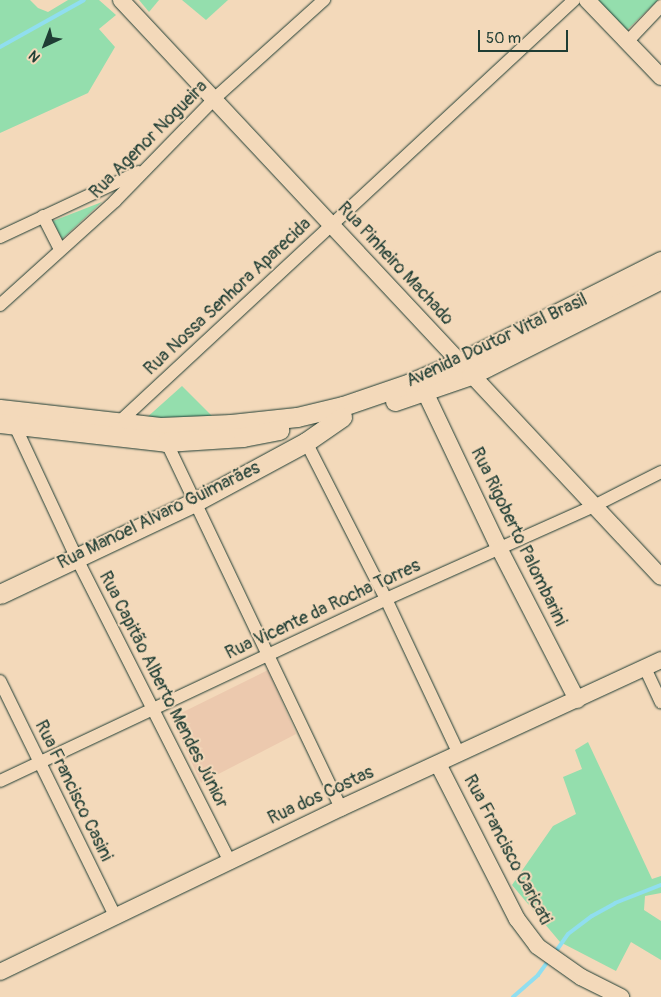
<!DOCTYPE html>
<html>
<head>
<meta charset="utf-8">
<style>
  body { margin:0 }
  #map { position:relative; width:661px; height:997px; overflow:hidden; background:#f3d9ba; font-family:Pangolin,sans-serif }
  div>[style] { position:absolute }
  .built>* { inset:0; background:#ecc9ae }
  .green>* { inset:0; background:#94dead }
  .stream>* { height:4px; margin:-2px; padding:0 2px; transform-origin:2px; border-radius:2px; background:#90deef }
  .roads { filter:drop-shadow(0 0 1px #1f3d34) drop-shadow(0 0 1px #1f3d34) }
  .minor>* { height:12px; margin:-6px; padding:0 6px; transform-origin:6px; border-radius:6px; background:#f3d9ba }
  .tertiary>* { height:16px; margin:-8px; padding:0 8px; transform-origin:8px; border-radius:8px; background:#f3d9ba }
  .secondary>* { height:19px; margin:-9.5px; padding:0 9.5px; transform-origin:9.5px; border-radius:9.5px; background:#f3d9ba }
  span { translate:-50% -50%; white-space:nowrap; text-align:center; line-height:1.15; -webkit-text-stroke:4px #f3d9ba; paint-order:stroke }
  .street-label { font-size:18px; color:#1f3d34 }
  .north { position:absolute; left:20px; top:20px; width:50px; height:50px; -webkit-text-stroke:4px #f3d9ba; paint-order:stroke; rotate:223deg; font-size:14px; font-weight:700; line-height:20px; text-align:center; color:#1f3d34 }
  .north::after { content:''; display:block; margin:auto; width:18px; height:22px; background:#1f3d34; clip-path:polygon(50% 0,100% 100%,50% 72%,0 100%) }
  .scale { position:absolute; left:478px; top:30px; width:90px; height:22px; box-sizing:border-box; border:2px solid #1f3d34; border-top:0; padding-left:6px; font-size:15px; line-height:18px; white-space:nowrap; color:#1f3d34; -webkit-text-stroke:4px #f3d9ba; paint-order:stroke }
</style>
</head>
<body>
<div id="map">
  <div class="built">
    <div style="clip-path:polygon(268px 670px,296px 734px,201px 783px,171px 718px)"></div>
  </div>
  <div class="green">
    <div style="clip-path:polygon(0 0,30px 0,38px 8px,48px 12px,68px 0,99px 0,116px 15px,99px 29px,115px 47px,88px 93px,0 133px)"></div>
    <div style="clip-path:polygon(139px 0,159px 0,149px 12px)"></div>
    <div style="clip-path:polygon(182px 0,228px 0,206px 20px)"></div>
    <div style="clip-path:polygon(596px 0,658px 0,626px 31px)"></div>
    <div style="clip-path:polygon(102px 202px,62px 239px,53px 221px)"></div>
    <div style="clip-path:polygon(182px 386px,215px 419px,144px 420px)"></div>
    <div style="clip-path:polygon(588px 742px,652px 879px,661px 876px,661px 893px,645px 896px,644px 910px,661px 921px,661px 960px,631px 942px,616px 971px,560px 942px,512px 885px,553px 826px,576px 814px,563px 777px,582px 769px,575px 750px)"></div>
  </div>
  <div class="stream">
    <div style="left:0;top:47px;width:96px;rotate:-29.2deg"></div>
    <div style="left:554px;top:954px;width:24px;rotate:-55deg"></div>
    <div style="left:568px;top:934px;width:30px;rotate:-37deg"></div>
    <div style="left:592px;top:916px;width:26px;rotate:-29deg"></div>
    <div style="left:615px;top:903px;width:49px;rotate:-21.4deg"></div>
    <div style="left:513px;top:997px;width:33px;rotate:-41deg"></div>
    <div style="left:538px;top:975px;width:19px;rotate:-54deg"></div>
  </div>
  <div class="roads">
    <div class="minor">
      <div style="left:627px;top:42px;width:50px;rotate:-46.6deg"></div>
      <div style="left:43px;top:216px;width:37px;rotate:63deg"></div>
      <div style="left:0;top:237px;width:153px;rotate:-25.1deg"></div>
      <div style="left:0;top:305px;width:155px;rotate:-42.1deg"></div>
      <div style="left:115px;top:201px;width:144px;rotate:-45.8deg"></div>
      <div style="left:215px;top:98px;width:147px;rotate:-42deg"></div>
      <div style="left:15px;top:426px;width:145px;rotate:65deg"></div>
      <div style="left:76px;top:557px;width:342px;rotate:63.2deg"></div>
      <div style="left:115px;top:426px;width:626px;rotate:-42.86deg"></div>
      <div style="left:164px;top:437px;width:411px;rotate:64.5deg"></div>
      <div style="left:306px;top:442px;width:176px;rotate:63deg"></div>
      <div style="left:386px;top:599px;width:171px;rotate:64.8deg"></div>
      <div style="left:645px;top:668px;width:38px;rotate:65deg"></div>
      <div style="left:0;top:681px;width:262px;rotate:63.9deg"></div>
      <div style="left:0;top:781px;width:427px;rotate:-25.2deg"></div>
      <div style="left:386px;top:599px;width:228px;rotate:-24.1deg"></div>
      <div style="left:594px;top:506px;width:75px;rotate:-26.9deg"></div>
    </div>
    <div class="tertiary">
      <div style="left:121px;top:0;width:790px;rotate:46.9deg"></div>
      <div style="left:587px;top:0;width:107px;rotate:46.1deg"></div>
      <div style="left:425px;top:392px;width:173px;rotate:64.6deg"></div>
      <div style="left:499px;top:548px;width:171px;rotate:62.8deg"></div>
      <div style="left:438px;top:764px;width:174px;rotate:63deg"></div>
      <div style="left:517px;top:919px;width:34px;rotate:53deg"></div>
      <div style="left:537px;top:946px;width:54px;rotate:35.2deg"></div>
      <div style="left:581px;top:977px;width:45px;rotate:26.6deg"></div>
      <div style="left:0;top:972px;width:378px;rotate:-25.7deg"></div>
      <div style="left:341px;top:808px;width:353px;rotate:-24.8deg"></div>
    </div>
    <div class="secondary">
      <div style="left:395px;top:401px;width:80px;rotate:-18.9deg"></div>
      <div style="left:471px;top:375px;width:213px;rotate:-26.8deg"></div>
      <div style="left:0;top:409px;width:161px;rotate:6.4deg"></div>
      <div style="left:160px;top:427px;width:71px;rotate:-2.4deg"></div>
      <div style="left:231px;top:424px;width:66px;rotate:-6.1deg"></div>
      <div style="left:297px;top:417px;width:47px;rotate:-13.4deg"></div>
      <div style="left:343px;top:406px;width:71px;rotate:-18.9deg"></div>
      <div style="left:410px;top:383px;width:54px;rotate:-22.8deg"></div>
      <div style="left:460px;top:362px;width:225px;rotate:-26.7deg"></div>
      <div style="left:0;top:423px;width:167px;rotate:6.5deg"></div>
      <div style="left:166px;top:442px;width:77px;rotate:-3.7deg"></div>
      <div style="left:243px;top:437px;width:37px;rotate:-11deg"></div>
      <div style="left:0;top:594px;width:216px;rotate:-25.3deg"></div>
      <div style="left:195px;top:502px;width:126px;rotate:-28.4deg"></div>
      <div style="left:306px;top:442px;width:44px;rotate:-34.8deg"></div>
    </div>
  </div>
  <div class="street-label">
    <span style="left:149px;top:140px;rotate:-45deg">Rua Agenor Nogueira</span>
    <span style="left:395px;top:264px;rotate:47deg">Rua Pinheiro Machado</span>
    <span style="left:228px;top:297px;rotate:-43deg">Rua Nossa Senhora Aparecida</span>
    <span style="left:497px;top:341px;rotate:-25deg">Avenida Doutor Vital Brasil</span>
    <span style="left:159px;top:516px;rotate:-26deg">Rua Manoel Alvaro Guimarães</span>
    <span style="left:518px;top:537px;rotate:64deg">Rua Rigoberto Palombarini</span>
    <span style="left:323px;top:610px;rotate:-25deg">Rua Vicente da Rocha Torres</span>
    <span style="left:163px;top:690px;rotate:63deg">Rua Capitão Alberto Mendes Júnior</span>
    <span style="left:73px;top:791px;rotate:64deg">Rua Francisco Casini</span>
    <span style="left:321px;top:796px;rotate:-25deg">Rua dos Costas</span>
    <span style="left:507px;top:850px;rotate:62deg">Rua Francisco Caricati</span>
  </div>
  <div class="north">N</div>
  <div class="scale">50 m</div>
</div>
</body>
</html>
